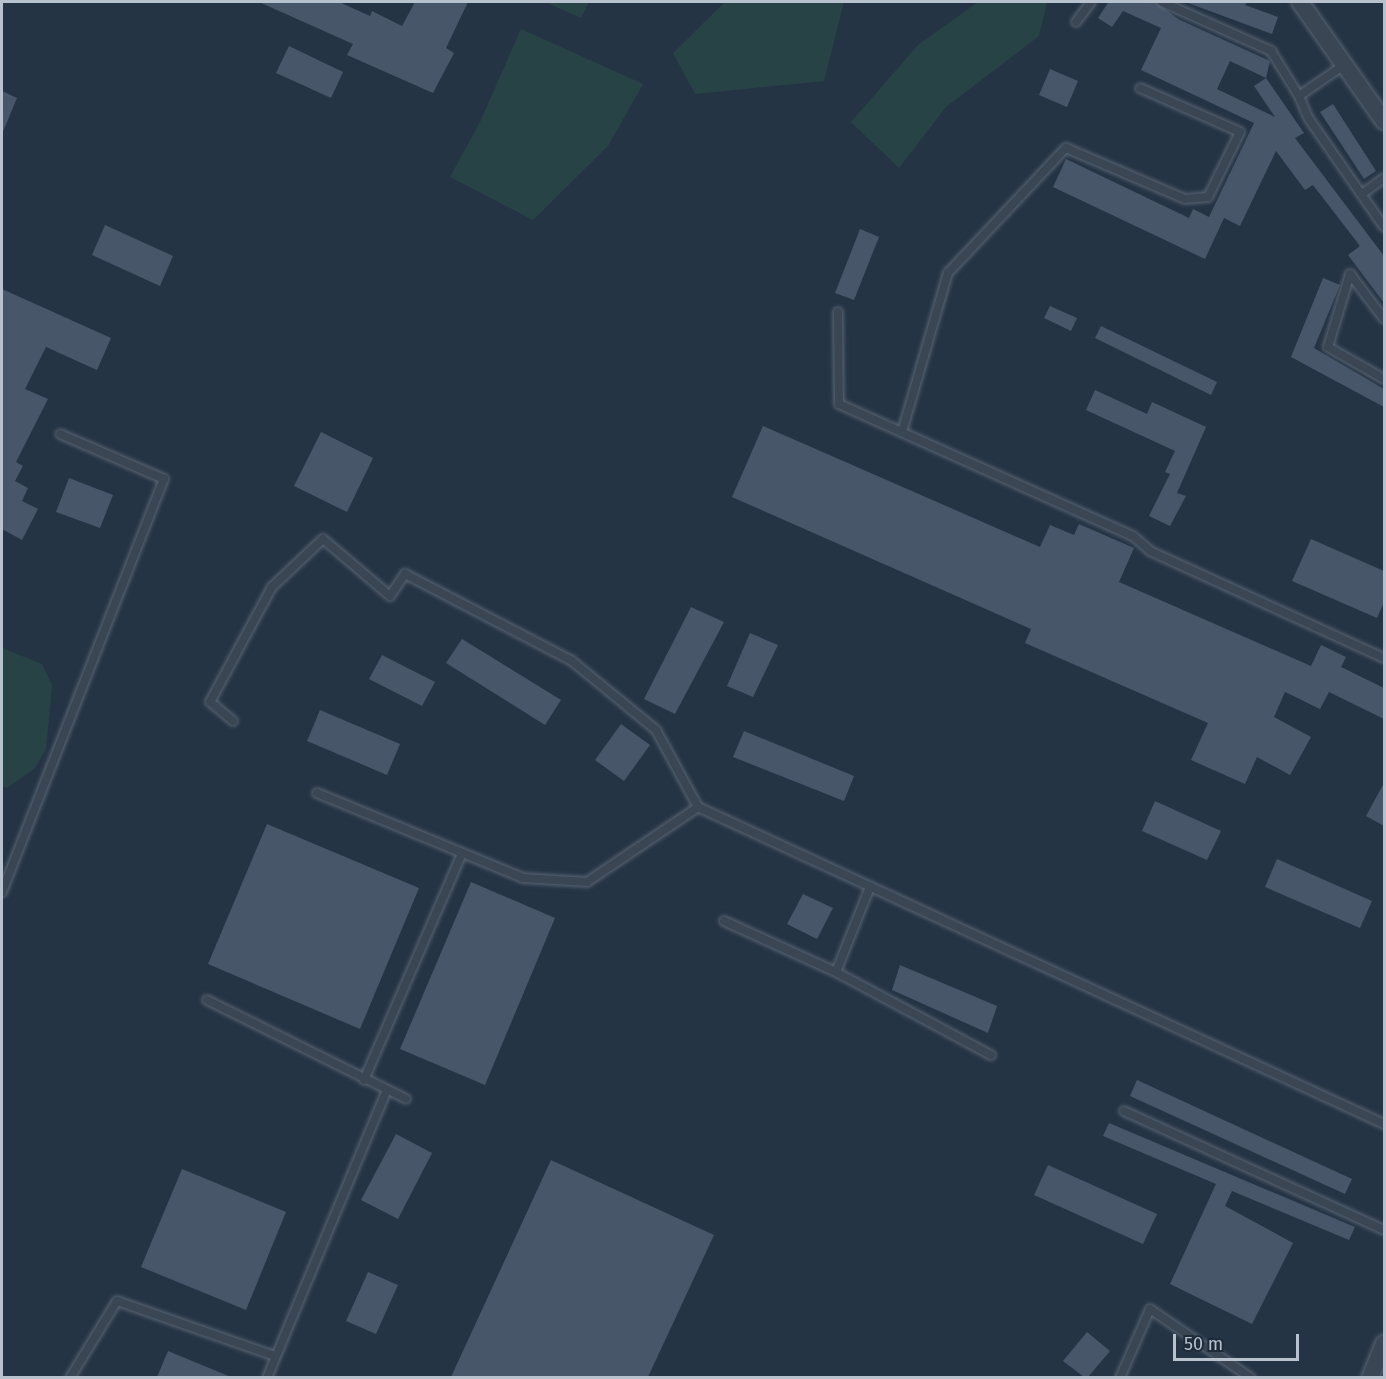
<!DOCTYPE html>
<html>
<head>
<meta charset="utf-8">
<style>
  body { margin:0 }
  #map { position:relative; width:1386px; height:1379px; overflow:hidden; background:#253445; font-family:"Fira Sans",sans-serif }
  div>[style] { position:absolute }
  .green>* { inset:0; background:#274346 }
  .building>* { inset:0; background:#475669 }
  .roads { filter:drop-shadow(0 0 2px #596472) drop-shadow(0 0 2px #596472) }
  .service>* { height:8px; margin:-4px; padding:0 4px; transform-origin:4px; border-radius:4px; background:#3a4654 }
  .minor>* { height:16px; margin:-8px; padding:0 8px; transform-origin:8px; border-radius:8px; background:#3a4654 }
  span { translate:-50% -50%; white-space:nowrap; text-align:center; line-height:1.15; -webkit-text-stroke:4.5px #1e2b3a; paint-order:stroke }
  .frame { position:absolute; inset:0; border:3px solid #b8c1ce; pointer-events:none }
  .scale { position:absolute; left:1173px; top:1334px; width:126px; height:27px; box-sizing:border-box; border:3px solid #b8c1ce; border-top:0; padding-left:8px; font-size:18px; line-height:21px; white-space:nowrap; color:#b8c1ce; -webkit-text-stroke:4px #1e2b3a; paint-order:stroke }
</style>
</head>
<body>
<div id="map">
  <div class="green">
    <div style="clip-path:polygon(545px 2px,589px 2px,581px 18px)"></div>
    <div style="clip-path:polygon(725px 2px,844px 2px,824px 81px,695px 94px,673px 53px)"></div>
    <div style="clip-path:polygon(978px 2px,1047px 2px,1039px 36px,946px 107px,899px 168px,851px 122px,918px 45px)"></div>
    <div style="clip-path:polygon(521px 29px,643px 84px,608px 146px,533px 220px,450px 177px,480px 122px)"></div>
    <div style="clip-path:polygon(2px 648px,42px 664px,52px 685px,46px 750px,34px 769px,7px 788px,2px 786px)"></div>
  </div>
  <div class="building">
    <div style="clip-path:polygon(259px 2px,339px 2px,370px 16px,372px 11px,402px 26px,415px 2px,468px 2px,446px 48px,454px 53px,433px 93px,347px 55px,353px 44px)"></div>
    <div style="clip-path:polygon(evenodd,1104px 2px,1156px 2px,1178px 19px,1270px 61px,1266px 78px,1304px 133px,1295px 138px,1384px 256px,1384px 303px,1348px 255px,1360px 246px,1313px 185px,1305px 190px,1276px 151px,1240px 226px,1224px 218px,1205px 259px,1053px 187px,1066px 159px,1189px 218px,1193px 209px,1209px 217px,1254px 123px,1141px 70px,1161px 28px,1123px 11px,1112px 27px,1098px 18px,1108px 3px,1104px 2px,1230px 61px,1266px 78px,1254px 86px,1275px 117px,1217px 89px,1230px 61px)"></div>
    <div style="clip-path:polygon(1247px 2px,1245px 5px,1278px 17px,1272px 34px,1188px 3px)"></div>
    <div style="clip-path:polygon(289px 46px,343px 72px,331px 98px,276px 73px)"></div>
    <div style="clip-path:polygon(1050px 69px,1078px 81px,1067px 107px,1039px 95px)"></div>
    <div style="clip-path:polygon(2px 91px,17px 98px,2px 134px)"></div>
    <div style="clip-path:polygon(1333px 104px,1376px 171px,1364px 179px,1320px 112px)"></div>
    <div style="clip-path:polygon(105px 225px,173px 256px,160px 286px,92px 255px)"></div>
    <div style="clip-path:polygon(860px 229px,879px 237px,854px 300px,835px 293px)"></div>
    <div style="clip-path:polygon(1323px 278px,1340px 285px,1314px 348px,1384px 389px,1384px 407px,1291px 357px)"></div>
    <div style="clip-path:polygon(2px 289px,111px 338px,97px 370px,46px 347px,25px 389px,48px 399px,16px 462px,23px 466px,15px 481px,28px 488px,22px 501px,38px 509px,22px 540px,2px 529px)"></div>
    <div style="clip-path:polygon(1050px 306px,1077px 318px,1071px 331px,1044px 318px)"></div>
    <div style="clip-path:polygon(1101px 326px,1217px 382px,1211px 395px,1095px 338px)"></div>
    <div style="clip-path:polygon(1095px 390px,1147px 414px,1152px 402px,1206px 427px,1177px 493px,1186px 496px,1170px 526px,1149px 516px,1170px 474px,1165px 472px,1175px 451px,1086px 410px)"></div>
    <div style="clip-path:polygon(763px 426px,1040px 547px,1050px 525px,1074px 535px,1079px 524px,1134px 548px,1119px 582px,1311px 666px,1321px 645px,1346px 657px,1341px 667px,1384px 688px,1384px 719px,1329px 692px,1320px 709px,1285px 692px,1274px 717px,1311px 737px,1290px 775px,1257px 757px,1245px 784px,1191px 760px,1208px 723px,1025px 643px,1031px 629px,732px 497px)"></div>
    <div style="clip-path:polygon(321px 432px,373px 458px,347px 512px,294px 486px)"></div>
    <div style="clip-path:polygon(69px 478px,113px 495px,100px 528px,56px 512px)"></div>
    <div style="clip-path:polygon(1311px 539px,1384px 571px,1384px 602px,1377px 618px,1292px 581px)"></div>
    <div style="clip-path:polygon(691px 607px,724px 622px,675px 714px,644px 699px)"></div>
    <div style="clip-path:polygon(750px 633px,778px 645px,753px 697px,727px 686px)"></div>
    <div style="clip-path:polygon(462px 639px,561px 700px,545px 725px,446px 663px)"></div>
    <div style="clip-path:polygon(382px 655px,435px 682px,422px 706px,369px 679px)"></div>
    <div style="clip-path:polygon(320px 710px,400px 744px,387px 775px,307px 741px)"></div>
    <div style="clip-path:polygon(621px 724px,650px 745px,624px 781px,595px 760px)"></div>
    <div style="clip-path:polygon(744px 731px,854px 776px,844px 801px,733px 757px)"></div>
    <div style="clip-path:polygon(1384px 783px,1384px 826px,1366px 816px)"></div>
    <div style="clip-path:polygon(1155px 801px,1221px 831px,1207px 860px,1142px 831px)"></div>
    <div style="clip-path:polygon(267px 824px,419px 888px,360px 1029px,208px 964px)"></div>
    <div style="clip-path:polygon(1277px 859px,1372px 901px,1360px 928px,1265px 887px)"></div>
    <div style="clip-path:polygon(471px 882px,555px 918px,485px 1085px,400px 1049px)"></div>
    <div style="clip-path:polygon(803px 894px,833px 908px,817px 939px,787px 924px)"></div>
    <div style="clip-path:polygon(900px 965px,997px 1006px,988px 1033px,892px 990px)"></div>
    <div style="clip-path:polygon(1137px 1080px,1352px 1179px,1345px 1194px,1130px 1096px)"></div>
    <div style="clip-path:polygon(1109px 1123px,1355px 1227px,1349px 1240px,1232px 1191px,1225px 1206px,1293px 1243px,1252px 1324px,1170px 1284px,1216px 1184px,1103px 1136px)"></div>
    <div style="clip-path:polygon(396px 1134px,432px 1153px,398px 1219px,361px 1200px)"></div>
    <div style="clip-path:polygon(551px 1160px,714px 1235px,648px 1377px,451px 1377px)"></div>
    <div style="clip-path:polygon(1048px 1165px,1157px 1214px,1143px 1244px,1034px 1195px)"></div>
    <div style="clip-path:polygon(182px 1169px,286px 1212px,246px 1310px,141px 1267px)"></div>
    <div style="clip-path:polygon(368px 1272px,398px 1285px,376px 1334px,346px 1321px)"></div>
    <div style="clip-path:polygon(1087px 1332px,1110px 1351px,1088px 1377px,1084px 1377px,1063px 1361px)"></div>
    <div style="clip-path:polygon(168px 1351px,231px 1377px,157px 1377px)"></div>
  </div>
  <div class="roads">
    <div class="service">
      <div style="left:1162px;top:2px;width:120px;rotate:24.2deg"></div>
      <div style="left:1271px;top:51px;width:53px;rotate:58.1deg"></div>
      <div style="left:1299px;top:96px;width:25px;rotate:67deg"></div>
      <div style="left:1309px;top:119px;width:131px;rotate:55.2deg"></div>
      <div style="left:1076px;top:22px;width:25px;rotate:-53deg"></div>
      <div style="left:1299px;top:96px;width:55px;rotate:-34.6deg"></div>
      <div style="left:1362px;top:194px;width:27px;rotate:-36deg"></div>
      <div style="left:1350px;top:274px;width:76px;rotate:106.8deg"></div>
      <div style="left:1328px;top:347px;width:64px;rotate:29.7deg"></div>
      <div style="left:1350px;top:274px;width:56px;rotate:52.9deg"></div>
      <div style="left:838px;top:312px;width:92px;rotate:89.4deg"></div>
      <div style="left:839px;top:404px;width:322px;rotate:24.2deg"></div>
      <div style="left:1133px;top:536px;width:23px;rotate:41deg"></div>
      <div style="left:1150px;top:551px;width:257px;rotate:24.6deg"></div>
      <div style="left:902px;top:432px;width:166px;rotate:-73.9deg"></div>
      <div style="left:948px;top:273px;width:172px;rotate:-46.7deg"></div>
      <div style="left:1066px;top:148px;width:129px;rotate:23.2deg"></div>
      <div style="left:1185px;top:199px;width:23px;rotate:-5deg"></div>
      <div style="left:1208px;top:197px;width:72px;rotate:-63.8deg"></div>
      <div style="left:1240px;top:132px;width:109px;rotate:-156.3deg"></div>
      <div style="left:233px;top:721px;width:30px;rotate:-140deg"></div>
      <div style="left:210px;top:702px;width:131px;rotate:-61.7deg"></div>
      <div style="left:272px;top:587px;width:70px;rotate:-43.3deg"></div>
      <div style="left:323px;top:539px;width:88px;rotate:40.4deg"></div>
      <div style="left:390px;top:596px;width:27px;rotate:-56deg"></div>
      <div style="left:405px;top:574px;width:188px;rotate:27.5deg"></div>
      <div style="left:572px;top:661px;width:109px;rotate:39.4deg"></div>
      <div style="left:656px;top:730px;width:88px;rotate:61.4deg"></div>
      <div style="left:698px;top:807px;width:756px;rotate:24.8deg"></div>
      <div style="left:317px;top:793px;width:223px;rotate:22.4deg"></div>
      <div style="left:523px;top:878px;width:64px;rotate:3.6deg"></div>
      <div style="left:587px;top:882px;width:134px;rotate:-34deg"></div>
      <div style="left:2px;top:892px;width:444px;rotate:-68.6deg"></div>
      <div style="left:164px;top:479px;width:113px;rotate:-156.6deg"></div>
      <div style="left:724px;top:921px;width:123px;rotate:24.5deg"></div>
      <div style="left:836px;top:972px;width:176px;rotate:28.2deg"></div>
      <div style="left:836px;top:972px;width:92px;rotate:-68.2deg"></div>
      <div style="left:207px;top:1000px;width:222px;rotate:26.4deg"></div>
      <div style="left:364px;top:1080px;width:247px;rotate:-66.6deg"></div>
      <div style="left:1124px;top:1111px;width:286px;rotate:24.6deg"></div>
      <div style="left:70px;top:1378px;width:90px;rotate:-58.6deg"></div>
      <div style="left:117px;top:1301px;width:167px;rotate:19.2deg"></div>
      <div style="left:267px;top:1378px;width:312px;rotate:-67.4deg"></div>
      <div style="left:1120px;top:1378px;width:75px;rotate:-66.5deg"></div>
      <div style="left:1150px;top:1309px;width:122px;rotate:34.3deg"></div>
    </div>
    <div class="minor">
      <div style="left:1300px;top:2px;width:146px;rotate:54.8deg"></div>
      <div style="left:1370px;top:1378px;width:37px;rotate:-68deg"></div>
    </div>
  </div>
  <div class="frame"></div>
  <div class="scale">50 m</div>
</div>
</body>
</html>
